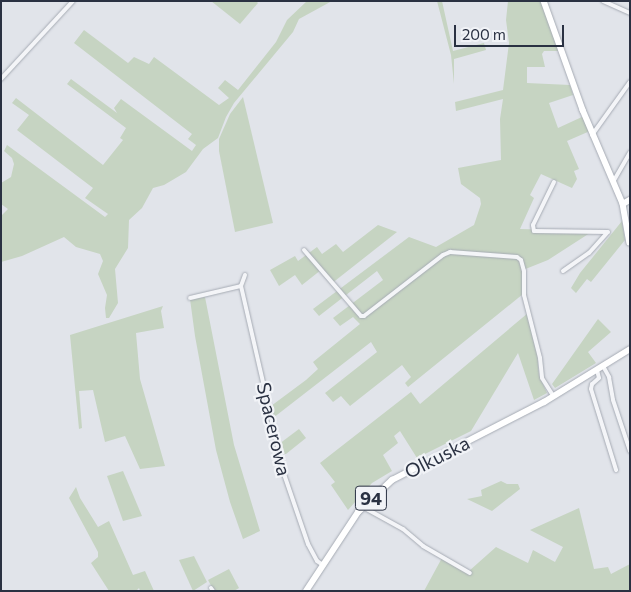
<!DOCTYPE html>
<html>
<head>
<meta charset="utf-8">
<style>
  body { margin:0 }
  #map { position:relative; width:631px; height:592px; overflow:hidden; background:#e1e4ea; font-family:Commissioner,sans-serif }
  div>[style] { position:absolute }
  .green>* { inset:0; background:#c6d4c2 }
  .roads { filter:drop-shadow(0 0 1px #a6abb4) drop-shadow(0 0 1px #a6abb4) }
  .street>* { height:4px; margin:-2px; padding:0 2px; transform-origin:2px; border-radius:2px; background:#f4f5f8 }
  .secondary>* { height:5.5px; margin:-2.75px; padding:0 2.75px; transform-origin:2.75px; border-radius:2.75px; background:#fff }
  .primary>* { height:6px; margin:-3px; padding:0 3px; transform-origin:3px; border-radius:3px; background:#fff }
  span { translate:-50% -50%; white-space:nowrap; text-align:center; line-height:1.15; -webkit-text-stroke:4.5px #f1f3f7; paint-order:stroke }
  .shield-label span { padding:1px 4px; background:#f1f3f7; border:1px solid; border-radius:4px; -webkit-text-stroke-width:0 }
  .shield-label { font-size:18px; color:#2a3142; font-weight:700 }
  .street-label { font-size:19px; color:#2a3142 }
  .frame { position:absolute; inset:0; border:2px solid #2a3142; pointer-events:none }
  .scale { position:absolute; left:454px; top:25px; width:110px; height:22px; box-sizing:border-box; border:2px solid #2a3142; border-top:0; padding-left:6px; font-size:15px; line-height:18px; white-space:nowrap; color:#2a3142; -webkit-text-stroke:4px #f1f3f7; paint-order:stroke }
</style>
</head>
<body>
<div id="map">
  <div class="green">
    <div style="clip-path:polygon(211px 1px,256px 1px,258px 3px,240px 24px)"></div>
    <div style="clip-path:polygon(307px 1px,332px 1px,299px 19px,293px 32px,234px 103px,226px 117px,218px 138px,203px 149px,186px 172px,164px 185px,153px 188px,142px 208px,129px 220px,128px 248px,115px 269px,118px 303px,109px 318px,106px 318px,105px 308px,107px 295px,98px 274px,103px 261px,100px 254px,76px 247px,64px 237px,22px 256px,1px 262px,1px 216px,8px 209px,1px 204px,1px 183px,11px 177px,14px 164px,12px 158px,4px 151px,7px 145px,105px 217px,108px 214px,85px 198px,93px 188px,17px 130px,29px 115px,12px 103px,16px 98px,103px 165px,123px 140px,120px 138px,126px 128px,67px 84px,71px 79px,117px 113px,114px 108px,121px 99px,192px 151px,196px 145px,188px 139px,192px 134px,74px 43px,84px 30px,128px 63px,134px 57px,149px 64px,154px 57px,219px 105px,229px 98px,218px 88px,225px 80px,238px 90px,276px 42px,287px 20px)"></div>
    <div style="clip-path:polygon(437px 1px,442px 1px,453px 51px,484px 43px,486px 50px,454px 59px,454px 84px,451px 55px)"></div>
    <div style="clip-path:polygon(508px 1px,542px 1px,559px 51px,544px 51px,542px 54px,545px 67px,527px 67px,527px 83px,570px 85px,573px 95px,549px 103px,558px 128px,584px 116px,590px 131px,567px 141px,579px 169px,574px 171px,577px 179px,572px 188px,541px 174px,530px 195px,534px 198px,520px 229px,593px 231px,548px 260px,523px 270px,523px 294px,408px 387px,405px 383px,411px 377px,402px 365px,350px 406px,341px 396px,333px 402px,325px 393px,377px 352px,371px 342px,273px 418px,271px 406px,306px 380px,318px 369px,313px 362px,360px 324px,353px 317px,340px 326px,333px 318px,383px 280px,377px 271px,319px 316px,313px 309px,409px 237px,436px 247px,474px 225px,481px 204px,480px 198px,461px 184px,458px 168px,501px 160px,500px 119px,503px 99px,456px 111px,455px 102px,503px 90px,509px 43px,506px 20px)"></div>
    <div style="clip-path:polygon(243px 97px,273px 223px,235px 232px,219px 151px,219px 139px,230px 114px)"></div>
    <div style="clip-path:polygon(622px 221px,625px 240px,591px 282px,587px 279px,576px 293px,571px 288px,580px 273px)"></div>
    <div style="clip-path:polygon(378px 225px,397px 232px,331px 284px,321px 270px,302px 285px,295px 275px,279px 286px,270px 270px,295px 256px,298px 261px,317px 247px,322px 254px,336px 244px,343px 252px)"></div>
    <div style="clip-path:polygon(205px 297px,234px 445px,260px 531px,243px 539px,230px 502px,216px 450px,195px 336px,190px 299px)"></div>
    <div style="clip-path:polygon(163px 306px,161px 311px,164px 328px,136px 333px,140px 379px,165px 466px,140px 469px,125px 436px,105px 442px,93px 390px,79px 391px,82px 428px,79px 429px,70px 335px)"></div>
    <div style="clip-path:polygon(528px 313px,537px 349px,539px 375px,547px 393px,534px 400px,518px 353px,471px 431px,417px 458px,400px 431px,394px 436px,398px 443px,383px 455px,392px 471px,372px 483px,348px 510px,331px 485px,335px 482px,320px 463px,411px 392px,420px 404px)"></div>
    <div style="clip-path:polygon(598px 319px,611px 332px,588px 352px,596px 363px,555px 388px,552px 384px)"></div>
    <div style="clip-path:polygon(299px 429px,306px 438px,286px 454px,281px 454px,279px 444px)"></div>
    <div style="clip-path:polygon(123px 471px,142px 516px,123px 521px,107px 476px)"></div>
    <div style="clip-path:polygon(501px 481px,507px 484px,518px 484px,520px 489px,492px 511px,467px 499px,482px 496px,481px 490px)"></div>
    <div style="clip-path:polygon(76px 487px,80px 498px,98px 527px,109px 521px,133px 575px,145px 571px,154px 591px,140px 591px,139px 588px,136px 591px,109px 591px,91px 563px,98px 557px,98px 552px,69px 498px)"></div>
    <div style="clip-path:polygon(579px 508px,594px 569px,608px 567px,611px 574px,630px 564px,630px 591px,424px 591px,443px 556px,469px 571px,496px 547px,528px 563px,533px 550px,555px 562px,563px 547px,530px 530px)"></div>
    <div style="clip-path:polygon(194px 556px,207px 582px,193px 591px,179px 560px)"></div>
    <div style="clip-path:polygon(229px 569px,239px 588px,234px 591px,214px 591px,208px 580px)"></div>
  </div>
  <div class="roads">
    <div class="street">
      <div style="left:603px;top:1px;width:30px;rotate:24deg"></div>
      <div style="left:1px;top:79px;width:106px;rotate:-47.3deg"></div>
      <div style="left:592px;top:135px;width:65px;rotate:-54.4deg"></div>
      <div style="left:554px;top:182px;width:48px;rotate:116deg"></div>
      <div style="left:533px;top:225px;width:6px;rotate:81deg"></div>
      <div style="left:534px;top:231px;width:74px;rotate:0.8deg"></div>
      <div style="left:613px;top:182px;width:34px;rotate:-60deg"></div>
      <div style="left:304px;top:250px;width:87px;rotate:49.2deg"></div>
      <div style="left:361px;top:316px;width:3px"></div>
      <div style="left:364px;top:316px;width:100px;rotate:-37.7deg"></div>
      <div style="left:443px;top:255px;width:8px;rotate:-23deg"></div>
      <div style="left:450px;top:252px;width:67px;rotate:4.3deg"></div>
      <div style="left:517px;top:257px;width:5px;rotate:37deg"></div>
      <div style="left:521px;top:260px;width:11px;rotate:75deg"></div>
      <div style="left:524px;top:271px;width:24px;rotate:90deg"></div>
      <div style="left:524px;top:295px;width:65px;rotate:75.7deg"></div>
      <div style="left:540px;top:358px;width:20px;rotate:84deg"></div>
      <div style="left:542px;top:378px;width:22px;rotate:58deg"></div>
      <div style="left:563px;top:271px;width:32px;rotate:-35deg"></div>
      <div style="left:589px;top:253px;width:28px;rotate:-48deg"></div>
      <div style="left:245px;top:275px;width:12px;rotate:110deg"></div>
      <div style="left:241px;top:286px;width:193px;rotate:77.1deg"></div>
      <div style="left:284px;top:474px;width:74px;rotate:71.1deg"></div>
      <div style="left:308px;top:544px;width:19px;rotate:62deg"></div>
      <div style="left:317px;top:561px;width:7px;rotate:34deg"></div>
      <div style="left:190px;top:298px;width:52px;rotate:-13.2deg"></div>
      <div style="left:603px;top:366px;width:13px;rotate:61deg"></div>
      <div style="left:609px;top:377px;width:23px;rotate:80deg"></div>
      <div style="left:613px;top:400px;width:54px;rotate:71.6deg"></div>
      <div style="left:597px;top:370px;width:8px;rotate:76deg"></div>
      <div style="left:599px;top:378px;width:9px;rotate:139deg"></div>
      <div style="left:592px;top:384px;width:5px;rotate:101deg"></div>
      <div style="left:591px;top:389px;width:85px;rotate:72.8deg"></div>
      <div style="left:363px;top:507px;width:46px;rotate:28.8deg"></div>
      <div style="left:403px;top:529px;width:26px;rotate:40deg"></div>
      <div style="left:423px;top:546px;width:54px;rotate:29.9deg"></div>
      <div style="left:211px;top:588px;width:4px;rotate:56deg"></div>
    </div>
    <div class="secondary">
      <div style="left:544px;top:1px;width:116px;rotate:70.3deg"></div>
      <div style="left:583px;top:110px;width:102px;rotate:66.9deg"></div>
      <div style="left:623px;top:204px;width:39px;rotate:80deg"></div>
      <div style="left:623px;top:204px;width:8px;rotate:-30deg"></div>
    </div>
    <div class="primary">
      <div style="left:306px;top:591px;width:95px;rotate:-56.6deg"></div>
      <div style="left:358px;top:512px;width:47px;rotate:-43.3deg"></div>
      <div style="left:392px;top:480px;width:171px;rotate:-27.2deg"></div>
      <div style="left:544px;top:402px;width:101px;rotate:-31.6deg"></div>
    </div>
  </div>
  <div class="shield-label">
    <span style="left:371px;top:498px">94</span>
  </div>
  <div class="street-label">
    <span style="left:274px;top:429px;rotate:77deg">Spacerowa</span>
    <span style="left:437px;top:457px;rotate:-27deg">Olkuska</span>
  </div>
  <div class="frame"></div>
  <div class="scale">200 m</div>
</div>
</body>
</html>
